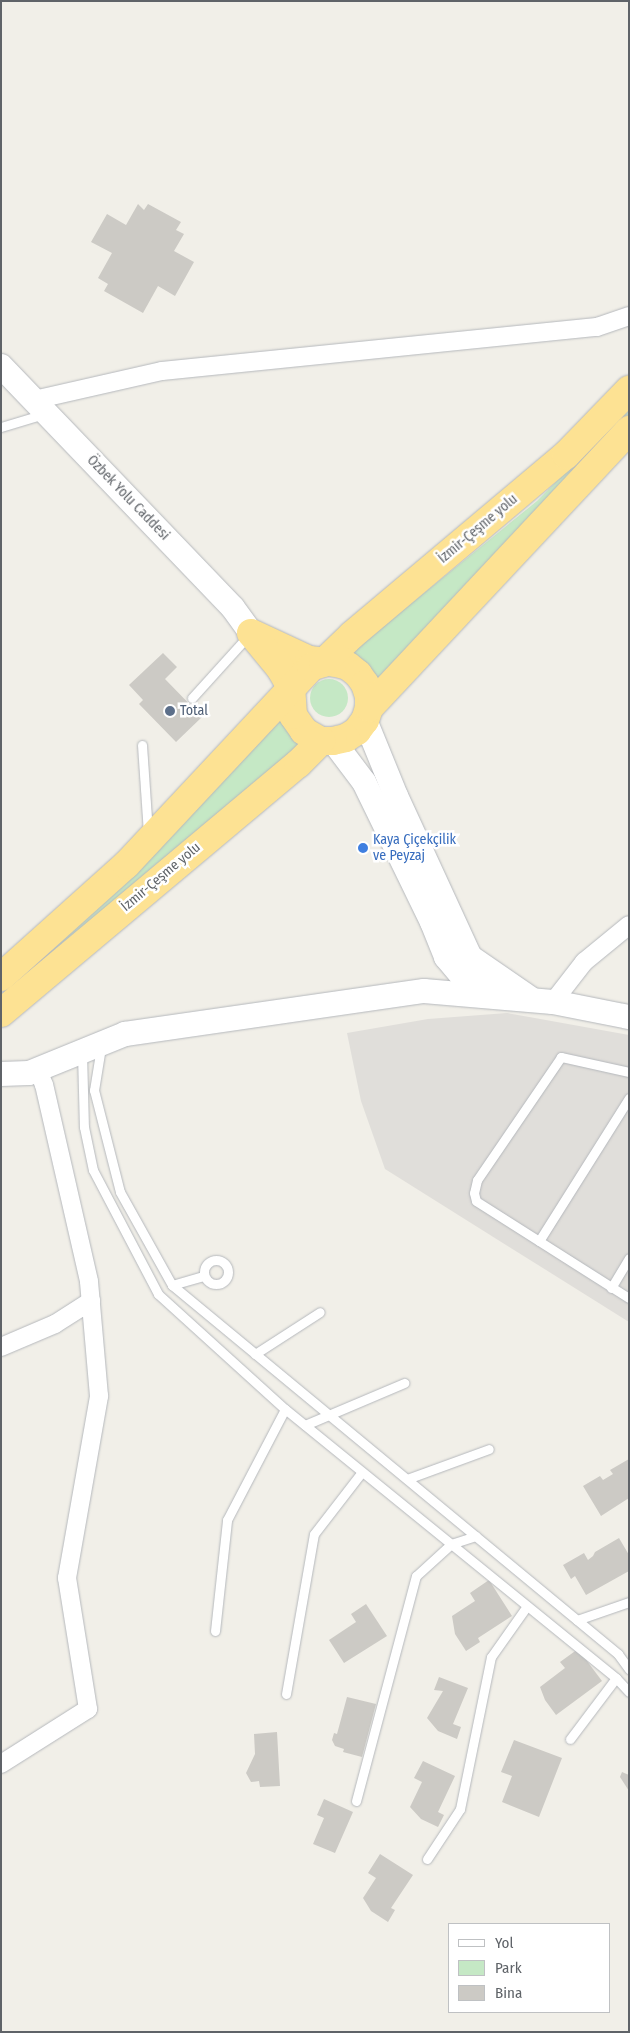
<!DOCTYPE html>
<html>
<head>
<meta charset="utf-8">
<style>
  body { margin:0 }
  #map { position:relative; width:630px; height:2033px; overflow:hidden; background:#f1efe8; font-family:"Fira Sans Condensed",sans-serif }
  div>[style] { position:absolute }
  .industrial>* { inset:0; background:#e0deda }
  .green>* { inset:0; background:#c5e8c5 }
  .round { border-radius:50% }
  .building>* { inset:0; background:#cccac5 }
  .roads { filter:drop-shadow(0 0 1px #b5b8bc) drop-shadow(0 0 1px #b5b8bc) }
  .lane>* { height:9px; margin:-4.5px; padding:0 4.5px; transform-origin:4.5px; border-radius:4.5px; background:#fff }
  .lane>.ring { margin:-4.5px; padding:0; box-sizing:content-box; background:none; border:9px solid #fff; border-radius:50% }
  .street>* { height:18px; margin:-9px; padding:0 9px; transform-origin:9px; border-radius:9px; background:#fff }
  .secondary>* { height:24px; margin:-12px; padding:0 12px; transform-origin:12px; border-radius:12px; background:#fff }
  .highway>* { height:28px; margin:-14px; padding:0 14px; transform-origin:14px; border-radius:14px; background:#fde293 }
  .dots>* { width:14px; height:14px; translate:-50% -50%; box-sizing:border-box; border:2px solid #fff; border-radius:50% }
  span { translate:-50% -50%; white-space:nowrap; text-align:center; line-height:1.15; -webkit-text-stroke:5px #fff; paint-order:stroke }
  .street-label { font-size:14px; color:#5f6368 }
  .service-label { font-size:14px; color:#4e5e75 }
  .left { translate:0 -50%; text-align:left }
  .shop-label { font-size:14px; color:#366cbe }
  .frame { position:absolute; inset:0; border:2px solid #5f6368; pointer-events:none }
  .legend { position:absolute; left:448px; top:1923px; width:162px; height:90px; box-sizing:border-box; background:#fff; border:1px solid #bfc1c3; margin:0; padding:6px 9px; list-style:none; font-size:15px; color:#5f6368 }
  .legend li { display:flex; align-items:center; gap:10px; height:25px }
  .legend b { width:25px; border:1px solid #bfc1c3 }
</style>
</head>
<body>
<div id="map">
  <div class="industrial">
    <div style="clip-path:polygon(507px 1013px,629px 1035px,629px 1322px,385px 1169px,361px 1101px,347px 1033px,428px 1019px)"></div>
  </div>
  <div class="green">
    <div style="clip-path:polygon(629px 408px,629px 416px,375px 681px,349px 654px,537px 501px)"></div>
    <div class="round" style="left:310px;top:679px;width:38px;height:38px"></div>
    <div style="clip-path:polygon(283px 718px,306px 742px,1px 1002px,1px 994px,102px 904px)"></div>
  </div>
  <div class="building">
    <div style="clip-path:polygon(138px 204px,144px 210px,148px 204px,181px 222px,176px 230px,184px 234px,174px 251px,194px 262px,175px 296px,158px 286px,143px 313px,104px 291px,108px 284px,98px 278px,112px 253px,91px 242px,107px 214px,126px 225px)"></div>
    <div style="clip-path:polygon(163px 653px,177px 667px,165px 679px,202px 717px,176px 742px,139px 704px,143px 700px,129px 685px)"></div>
    <div style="clip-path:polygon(629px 1459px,629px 1498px,601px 1516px,583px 1486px,600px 1476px,603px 1480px,613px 1474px,610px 1470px)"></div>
    <div style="clip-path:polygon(619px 1538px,629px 1555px,629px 1571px,586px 1595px,575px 1576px,571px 1579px,563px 1565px,584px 1553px,588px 1560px,593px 1556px,595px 1552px)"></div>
    <div style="clip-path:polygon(489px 1580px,512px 1616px,478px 1638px,480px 1642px,466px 1651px,455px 1634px,452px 1616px,475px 1601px,470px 1593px)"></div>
    <div style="clip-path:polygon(366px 1604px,387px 1636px,344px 1663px,329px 1640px,356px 1622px,351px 1614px)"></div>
    <div style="clip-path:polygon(578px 1649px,602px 1681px,556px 1715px,545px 1700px,540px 1687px,565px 1668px,560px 1662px)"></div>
    <div style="clip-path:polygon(439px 1677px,468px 1688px,453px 1724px,461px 1727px,457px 1739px,438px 1731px,427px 1718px,443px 1691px,434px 1690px)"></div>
    <div style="clip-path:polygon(347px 1697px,376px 1704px,362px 1757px,343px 1752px,344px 1749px,335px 1746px,332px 1740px,334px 1733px,337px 1734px)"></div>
    <div style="clip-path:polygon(277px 1732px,280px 1786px,260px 1787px,259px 1781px,251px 1782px,246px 1773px,255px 1754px,254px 1734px)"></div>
    <div style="clip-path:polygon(514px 1740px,562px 1758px,539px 1817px,502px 1802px,512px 1776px,501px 1772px)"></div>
    <div style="clip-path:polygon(423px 1761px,455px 1776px,438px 1812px,444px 1815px,438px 1827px,421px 1819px,410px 1807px,422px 1782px,414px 1778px)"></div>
    <div style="clip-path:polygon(622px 1772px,629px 1775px,629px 1791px,620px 1777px)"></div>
    <div style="clip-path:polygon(324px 1799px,353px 1812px,335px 1853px,313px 1844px,324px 1818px,317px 1815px)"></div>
    <div style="clip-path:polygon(380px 1854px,413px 1875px,391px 1908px,395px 1910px,388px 1922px,371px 1911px,363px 1898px,376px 1878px,368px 1873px)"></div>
  </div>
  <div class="roads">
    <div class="lane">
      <div style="left:1px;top:427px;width:45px;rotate:-16.8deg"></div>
      <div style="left:192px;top:698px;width:85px;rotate:-47.9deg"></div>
      <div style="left:142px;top:745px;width:87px;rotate:86.1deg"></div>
      <div style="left:101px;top:1047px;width:44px;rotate:99.2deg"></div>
      <div style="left:94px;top:1090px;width:105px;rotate:75.7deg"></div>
      <div style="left:120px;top:1192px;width:107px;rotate:60.8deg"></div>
      <div style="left:172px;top:1285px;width:579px;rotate:39.6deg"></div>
      <div style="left:618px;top:1654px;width:19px;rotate:54deg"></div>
      <div style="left:82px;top:1053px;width:74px;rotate:88.5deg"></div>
      <div style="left:84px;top:1127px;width:44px;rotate:78.2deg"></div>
      <div style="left:93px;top:1170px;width:140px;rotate:62.3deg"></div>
      <div style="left:158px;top:1294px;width:171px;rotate:42.2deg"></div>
      <div style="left:285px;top:1409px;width:427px;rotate:39.1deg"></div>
      <div style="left:616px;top:1678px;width:19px;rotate:47deg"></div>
      <div style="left:629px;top:1072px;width:70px;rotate:-167.6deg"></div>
      <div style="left:561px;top:1057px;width:149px;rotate:124.3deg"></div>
      <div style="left:477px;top:1180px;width:13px;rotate:103deg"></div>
      <div style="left:474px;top:1193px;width:8px;rotate:76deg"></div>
      <div style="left:476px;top:1201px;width:181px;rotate:32.4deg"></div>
      <div style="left:539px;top:1241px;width:169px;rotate:-57.8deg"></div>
      <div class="ring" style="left:204px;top:1260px;width:15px;height:15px"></div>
      <div style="left:172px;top:1285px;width:33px;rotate:-16deg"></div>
      <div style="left:611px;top:1288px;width:35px;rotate:-59deg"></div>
      <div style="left:255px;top:1354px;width:77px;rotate:-32.9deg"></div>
      <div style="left:305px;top:1425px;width:108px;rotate:-23deg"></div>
      <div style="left:407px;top:1479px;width:87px;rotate:-20.1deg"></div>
      <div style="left:577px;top:1620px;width:55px;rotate:-19.1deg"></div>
      <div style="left:215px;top:1631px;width:112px;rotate:-83.8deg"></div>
      <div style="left:227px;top:1520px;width:125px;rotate:-62.4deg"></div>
      <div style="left:286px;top:1694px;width:162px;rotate:-80.1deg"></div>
      <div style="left:314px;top:1534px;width:78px;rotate:-52.3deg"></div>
      <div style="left:570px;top:1739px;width:76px;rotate:-53deg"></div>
      <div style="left:356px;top:1801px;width:233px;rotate:-75.1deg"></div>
      <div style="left:416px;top:1576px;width:47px;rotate:-42.4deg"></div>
      <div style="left:451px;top:1544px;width:26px;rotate:-18deg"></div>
      <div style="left:427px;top:1859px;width:60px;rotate:-56.6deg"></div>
      <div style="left:460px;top:1809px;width:155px;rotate:-78.5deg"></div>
      <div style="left:491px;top:1657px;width:62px;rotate:-54.8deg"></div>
    </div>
    <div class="street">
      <div style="left:34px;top:400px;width:131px;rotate:-12.8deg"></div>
      <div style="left:162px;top:371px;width:437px;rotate:-5.8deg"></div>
      <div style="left:597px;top:327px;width:34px;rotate:-19deg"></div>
      <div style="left:553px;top:1002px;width:51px;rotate:-52.2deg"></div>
      <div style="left:584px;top:962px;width:58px;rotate:-39.4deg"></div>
      <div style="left:1px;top:1347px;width:59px;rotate:-23.1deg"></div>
      <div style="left:55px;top:1324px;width:43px;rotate:-32.6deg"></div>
      <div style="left:1px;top:1764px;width:103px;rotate:-32.3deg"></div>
      <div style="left:88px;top:1709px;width:133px;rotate:-99.1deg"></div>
      <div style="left:67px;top:1578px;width:185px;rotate:-80deg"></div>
      <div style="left:99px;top:1396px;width:115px;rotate:-95deg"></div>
      <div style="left:89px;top:1281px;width:201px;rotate:-102.9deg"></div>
      <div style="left:44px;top:1085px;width:16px;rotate:-112deg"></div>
    </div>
    <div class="secondary">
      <div style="left:1px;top:366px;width:335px;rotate:46.2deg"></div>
      <div style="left:233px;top:608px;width:31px;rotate:54deg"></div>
      <div style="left:365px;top:720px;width:82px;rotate:67.8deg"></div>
      <div style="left:396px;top:796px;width:177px;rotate:65.3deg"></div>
      <div style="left:470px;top:957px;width:74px;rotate:34.5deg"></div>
      <div style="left:333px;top:741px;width:51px;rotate:52.9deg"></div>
      <div style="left:364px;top:782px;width:156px;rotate:64.1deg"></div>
      <div style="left:432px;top:922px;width:38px;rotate:68deg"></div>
      <div style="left:446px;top:957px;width:30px;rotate:50deg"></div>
      <div style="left:465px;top:980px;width:27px;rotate:22deg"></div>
      <div style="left:1px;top:1074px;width:28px;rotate:-2deg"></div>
      <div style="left:29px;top:1073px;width:104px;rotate:-22.1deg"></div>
      <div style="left:125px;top:1034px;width:302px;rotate:-8.2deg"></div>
      <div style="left:424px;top:991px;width:129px;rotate:4.9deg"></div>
      <div style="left:553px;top:1002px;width:77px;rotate:11.2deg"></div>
    </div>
    <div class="highway">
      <div style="left:251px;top:633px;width:64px;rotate:25deg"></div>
      <div style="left:309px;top:660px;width:27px;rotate:6deg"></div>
      <div style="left:336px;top:663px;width:12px;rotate:14deg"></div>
      <div style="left:348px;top:666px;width:13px;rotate:39deg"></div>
      <div style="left:358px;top:674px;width:12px;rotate:55deg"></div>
      <div style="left:365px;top:684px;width:13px;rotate:72deg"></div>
      <div style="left:369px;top:696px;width:12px;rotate:90deg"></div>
      <div style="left:369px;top:708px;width:13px;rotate:108deg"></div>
      <div style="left:365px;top:720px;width:14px;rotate:126deg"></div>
      <div style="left:357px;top:731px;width:13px;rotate:148deg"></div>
      <div style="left:346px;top:738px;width:13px;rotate:167deg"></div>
      <div style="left:333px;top:741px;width:12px;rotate:180deg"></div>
      <div style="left:321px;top:741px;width:20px;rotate:-150deg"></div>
      <div style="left:304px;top:731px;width:19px;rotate:-125deg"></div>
      <div style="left:293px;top:715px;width:28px;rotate:-94deg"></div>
      <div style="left:291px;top:687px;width:22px;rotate:-120deg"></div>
      <div style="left:280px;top:668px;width:45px;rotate:-129.6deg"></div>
      <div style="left:369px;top:708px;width:381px;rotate:-46.9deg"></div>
      <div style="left:1px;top:977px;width:168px;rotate:-41.9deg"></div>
      <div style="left:126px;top:865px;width:271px;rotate:-46.9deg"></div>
      <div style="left:311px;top:667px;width:13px;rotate:-18deg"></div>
      <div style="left:323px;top:663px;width:40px;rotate:-44deg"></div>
      <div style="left:352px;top:635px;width:280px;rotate:-40.1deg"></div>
      <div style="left:566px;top:455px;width:91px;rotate:-45.9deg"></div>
      <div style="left:1px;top:1013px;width:388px;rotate:-40deg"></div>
      <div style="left:298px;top:764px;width:33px;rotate:-45deg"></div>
    </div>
  </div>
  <div class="dots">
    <div style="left:170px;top:711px;background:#5c6f8a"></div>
    <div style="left:363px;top:848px;background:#3f7fe0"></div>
  </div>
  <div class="street-label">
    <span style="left:128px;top:498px;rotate:46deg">Özbek Yolu Caddesi</span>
    <span style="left:478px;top:529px;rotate:-40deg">İzmir-Çeşme yolu</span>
    <span style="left:161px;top:877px;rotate:-40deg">İzmir-Çeşme yolu</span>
  </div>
  <div class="service-label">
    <span class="left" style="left:180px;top:711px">Total</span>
  </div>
  <div class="shop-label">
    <span class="left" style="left:373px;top:848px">Kaya Çiçekçilik<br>ve Peyzaj</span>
  </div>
  <div class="frame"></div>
  <ul class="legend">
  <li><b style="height:6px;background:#fff"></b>Yol</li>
  <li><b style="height:14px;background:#c5e8c5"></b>Park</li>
  <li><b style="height:14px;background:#cccac5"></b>Bina</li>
  </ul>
</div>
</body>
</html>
